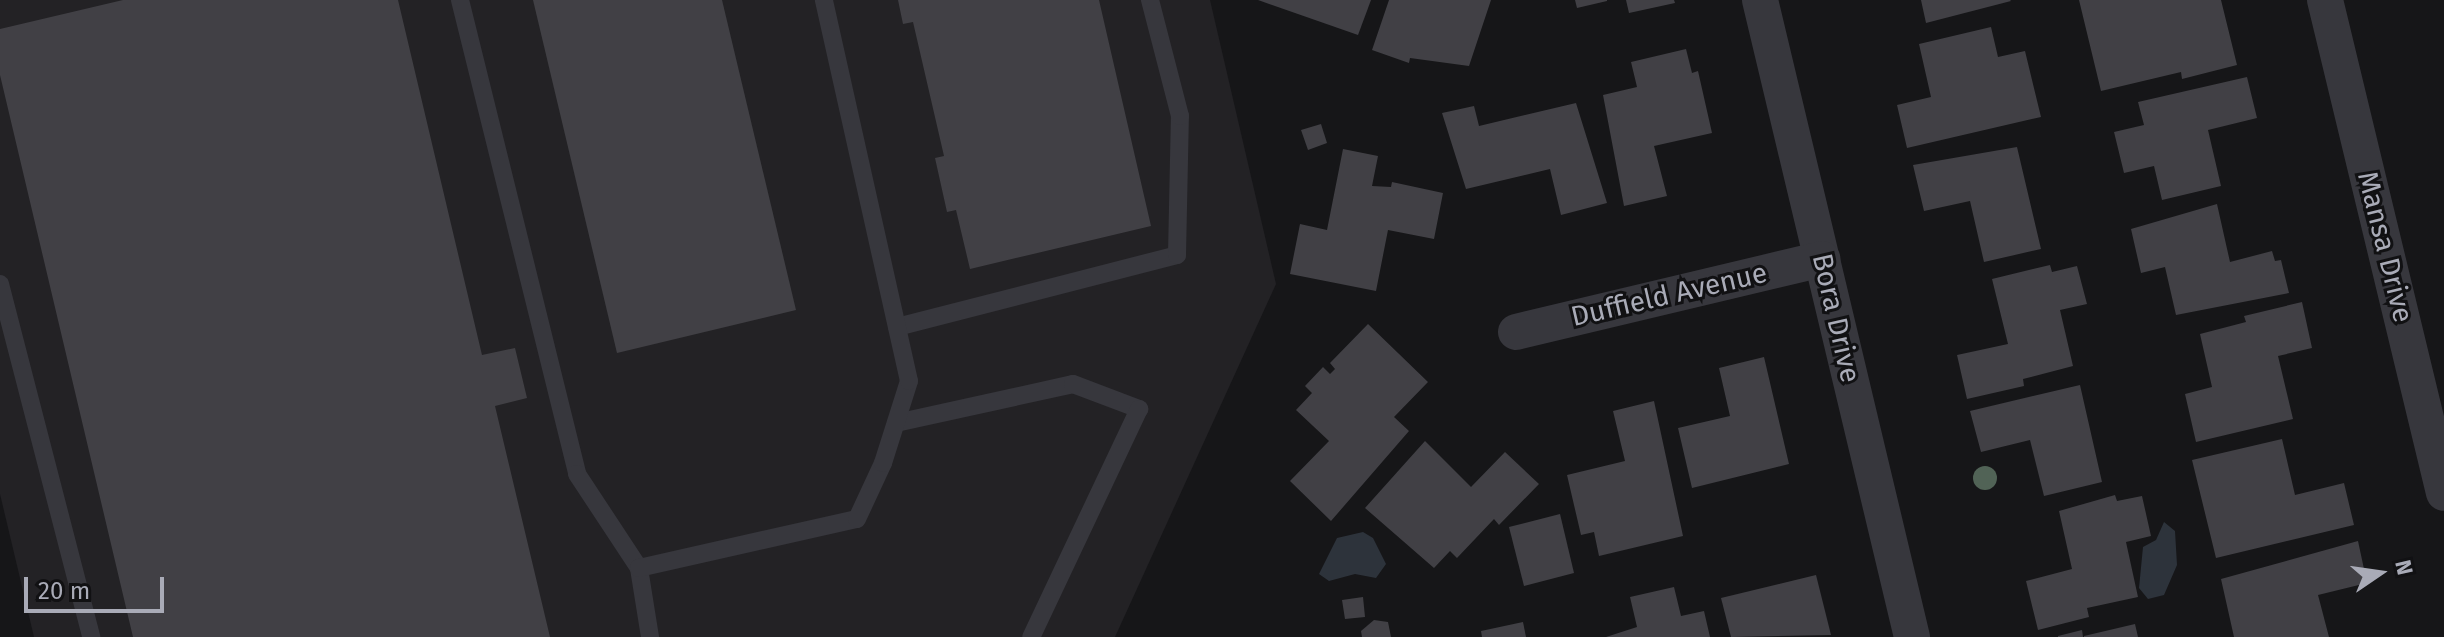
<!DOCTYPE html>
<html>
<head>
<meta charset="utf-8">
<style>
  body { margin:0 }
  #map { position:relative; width:2444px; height:637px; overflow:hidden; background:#161618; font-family:"Fira Sans",sans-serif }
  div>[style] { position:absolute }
  .built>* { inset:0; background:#232225 }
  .water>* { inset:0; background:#2d333b }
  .building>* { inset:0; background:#414045 }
  .service>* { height:18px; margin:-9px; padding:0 9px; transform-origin:9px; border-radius:9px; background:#37373d }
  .minor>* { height:36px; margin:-18px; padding:0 18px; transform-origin:18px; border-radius:18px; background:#37373d }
  .trees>* { width:24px; height:24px; margin:-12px; border-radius:50%; background:#516356 }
  span { translate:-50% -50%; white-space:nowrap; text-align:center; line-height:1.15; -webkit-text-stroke:6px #111113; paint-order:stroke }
  .street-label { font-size:28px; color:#a9abb7 }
  .north { position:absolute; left:2340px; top:533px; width:80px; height:80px; -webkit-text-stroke:6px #111113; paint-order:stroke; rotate:77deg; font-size:22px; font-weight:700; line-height:32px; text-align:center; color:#a9abb7 }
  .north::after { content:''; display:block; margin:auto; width:28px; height:36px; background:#a9abb7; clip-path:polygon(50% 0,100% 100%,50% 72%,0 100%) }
  .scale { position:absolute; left:24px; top:577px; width:140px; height:36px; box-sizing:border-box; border:4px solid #a9abb7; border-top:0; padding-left:10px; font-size:24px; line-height:28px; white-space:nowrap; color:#a9abb7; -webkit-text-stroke:6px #111113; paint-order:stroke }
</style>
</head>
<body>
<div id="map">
  <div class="built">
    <div style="clip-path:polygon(0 0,1210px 0,1276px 284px,1115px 637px,34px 637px,0 494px)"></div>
  </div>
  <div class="water">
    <div style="clip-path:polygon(2164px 522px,2175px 531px,2177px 565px,2164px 595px,2148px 599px,2139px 588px,2143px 547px,2156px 540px)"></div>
    <div style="clip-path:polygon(1363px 532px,1373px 538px,1386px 564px,1376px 578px,1355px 574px,1329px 581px,1319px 574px,1337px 538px)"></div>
  </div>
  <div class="building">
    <div style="clip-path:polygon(123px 0,398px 0,482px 355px,515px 348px,527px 398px,495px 406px,550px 637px,133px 637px,0 75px,0 29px)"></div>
    <div style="clip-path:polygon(533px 0,722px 0,796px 310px,617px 353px)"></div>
    <div style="clip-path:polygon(898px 0,1099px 0,1151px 226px,970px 269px,956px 210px,947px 212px,935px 158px,944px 156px,913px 22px,903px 24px)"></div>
    <div style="clip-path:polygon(1258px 0,1371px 0,1358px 35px)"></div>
    <div style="clip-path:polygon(1389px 0,1491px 0,1469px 66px,1410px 58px,1409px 63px,1372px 50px)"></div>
    <div style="clip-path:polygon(1575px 0,1607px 0,1607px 1px,1577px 8px)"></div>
    <div style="clip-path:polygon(1626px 0,1674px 0,1675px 3px,1629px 13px)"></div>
    <div style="clip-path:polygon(1921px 0,2010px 0,2011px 1px,1926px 23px)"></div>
    <div style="clip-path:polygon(2079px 0,2221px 0,2237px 65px,2182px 79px,2181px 72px,2101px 91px)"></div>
    <div style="clip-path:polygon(1991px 27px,1998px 57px,2025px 51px,2041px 117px,1907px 148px,1897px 105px,1931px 97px,1919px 44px)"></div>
    <div style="clip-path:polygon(1686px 49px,1692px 73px,1698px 71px,1712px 133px,1654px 146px,1667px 196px,1624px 206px,1603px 95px,1637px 87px,1631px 62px)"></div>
    <div style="clip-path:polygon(2247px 77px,2257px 118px,2208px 130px,2221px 186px,2162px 200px,2154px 166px,2124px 173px,2114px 132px,2144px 125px,2138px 102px)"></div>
    <div style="clip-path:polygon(1576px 103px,1607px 203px,1561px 215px,1550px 169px,1466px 189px,1442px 113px,1474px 106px,1479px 126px)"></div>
    <div style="clip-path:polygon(1321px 124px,1327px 143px,1308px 150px,1301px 130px)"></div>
    <div style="clip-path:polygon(2017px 147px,2041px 249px,1984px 262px,1970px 201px,1924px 211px,1913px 165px)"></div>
    <div style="clip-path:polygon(1343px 149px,1378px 156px,1372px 186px,1391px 187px,1392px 182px,1443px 193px,1434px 239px,1388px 230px,1376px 291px,1290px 274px,1300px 224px,1327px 230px)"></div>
    <div style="clip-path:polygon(2217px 204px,2230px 262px,2272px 251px,2275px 261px,2281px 260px,2289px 293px,2176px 315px,2165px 267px,2141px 273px,2131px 229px)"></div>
    <div style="clip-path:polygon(2050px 265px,2052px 272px,2077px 266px,2087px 304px,2060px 310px,2073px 366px,2023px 379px,2024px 386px,1967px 399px,1957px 355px,2008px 344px,1992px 279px)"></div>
    <div style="clip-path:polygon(2302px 302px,2312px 348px,2278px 356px,2293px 419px,2196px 442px,2185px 394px,2212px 387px,2200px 334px,2246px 322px,2244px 316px)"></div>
    <div style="clip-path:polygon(1368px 324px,1428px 382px,1394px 417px,1409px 431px,1331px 521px,1290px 481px,1329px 441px,1296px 410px,1312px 393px,1305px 386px,1323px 367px,1330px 374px,1335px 369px,1330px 363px)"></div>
    <div style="clip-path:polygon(1764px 357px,1789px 464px,1692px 488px,1678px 428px,1730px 416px,1719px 368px)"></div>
    <div style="clip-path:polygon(2080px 385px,2102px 482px,2044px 496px,2030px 440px,1981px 452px,1970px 411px)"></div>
    <div style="clip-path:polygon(1654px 401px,1683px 536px,1599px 556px,1594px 532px,1581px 535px,1567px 475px,1625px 461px,1613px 411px)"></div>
    <div style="clip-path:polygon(2282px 439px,2295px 495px,2344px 483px,2354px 525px,2216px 558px,2192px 460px)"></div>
    <div style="clip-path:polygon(1425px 441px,1471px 487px,1505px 452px,1539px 484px,1499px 525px,1494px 519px,1457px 558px,1450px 551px,1434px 568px,1365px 508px)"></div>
    <div style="clip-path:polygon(2115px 495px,2117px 501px,2142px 496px,2151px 536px,2126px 542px,2138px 597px,2087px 608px,2089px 617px,2038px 630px,2026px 581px,2072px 569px,2059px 511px)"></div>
    <div style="clip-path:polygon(1560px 514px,1574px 573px,1524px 586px,1509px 527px)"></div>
    <div style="clip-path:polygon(2358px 541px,2367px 583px,2318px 595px,2329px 637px,2234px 637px,2221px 579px)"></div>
    <div style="clip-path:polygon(1816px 575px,1831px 635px,1731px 637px,1721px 598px)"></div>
    <div style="clip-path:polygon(1674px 587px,1681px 616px,1704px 611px,1710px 637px,1606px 637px,1637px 627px,1630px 597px)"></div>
    <div style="clip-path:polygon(1363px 597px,1365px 617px,1345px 619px,1342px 600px)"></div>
    <div style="clip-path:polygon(1374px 620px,1388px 622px,1391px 637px,1362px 637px,1361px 631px)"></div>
    <div style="clip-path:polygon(1523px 622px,1526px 637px,1482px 637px,1481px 631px)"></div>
    <div style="clip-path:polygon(2135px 624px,2138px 637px,2084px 637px,2084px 636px)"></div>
    <div style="clip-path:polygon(2082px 630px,2083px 637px,2058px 637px,2058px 636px)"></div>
  </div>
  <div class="service">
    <div style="left:460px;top:0;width:488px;rotate:76.1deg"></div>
    <div style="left:577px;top:474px;width:113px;rotate:56.6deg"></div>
    <div style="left:0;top:284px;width:365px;rotate:75.5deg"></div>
    <div style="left:897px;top:327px;width:289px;rotate:-14.4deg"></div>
    <div style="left:1177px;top:255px;width:139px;rotate:-88.8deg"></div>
    <div style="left:1180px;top:116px;width:120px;rotate:-104.5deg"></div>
    <div style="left:896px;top:423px;width:181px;rotate:-12.4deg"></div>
    <div style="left:1073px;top:384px;width:71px;rotate:20.7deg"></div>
    <div style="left:1139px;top:409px;width:252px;rotate:115.3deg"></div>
    <div style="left:650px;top:637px;width:70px;rotate:-99.1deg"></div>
    <div style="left:639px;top:568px;width:223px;rotate:-12.7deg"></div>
    <div style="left:857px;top:519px;width:62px;rotate:-65.1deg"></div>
    <div style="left:883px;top:463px;width:86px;rotate:-72.4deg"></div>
    <div style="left:909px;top:381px;width:390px;rotate:-102.6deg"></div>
  </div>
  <div class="minor">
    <div style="left:1760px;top:0;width:655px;rotate:76.58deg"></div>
    <div style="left:2325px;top:0;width:507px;rotate:76.43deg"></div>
    <div style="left:1516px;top:332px;width:315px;rotate:-13.4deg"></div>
  </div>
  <div class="trees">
    <div style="left:1985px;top:478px"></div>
  </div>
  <div class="street-label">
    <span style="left:2385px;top:247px;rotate:76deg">Mansa Drive</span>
    <span style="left:1669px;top:295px;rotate:-13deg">Duffield Avenue</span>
    <span style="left:1836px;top:318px;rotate:77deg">Bora Drive</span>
  </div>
  <div class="north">N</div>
  <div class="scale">20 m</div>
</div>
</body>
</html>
